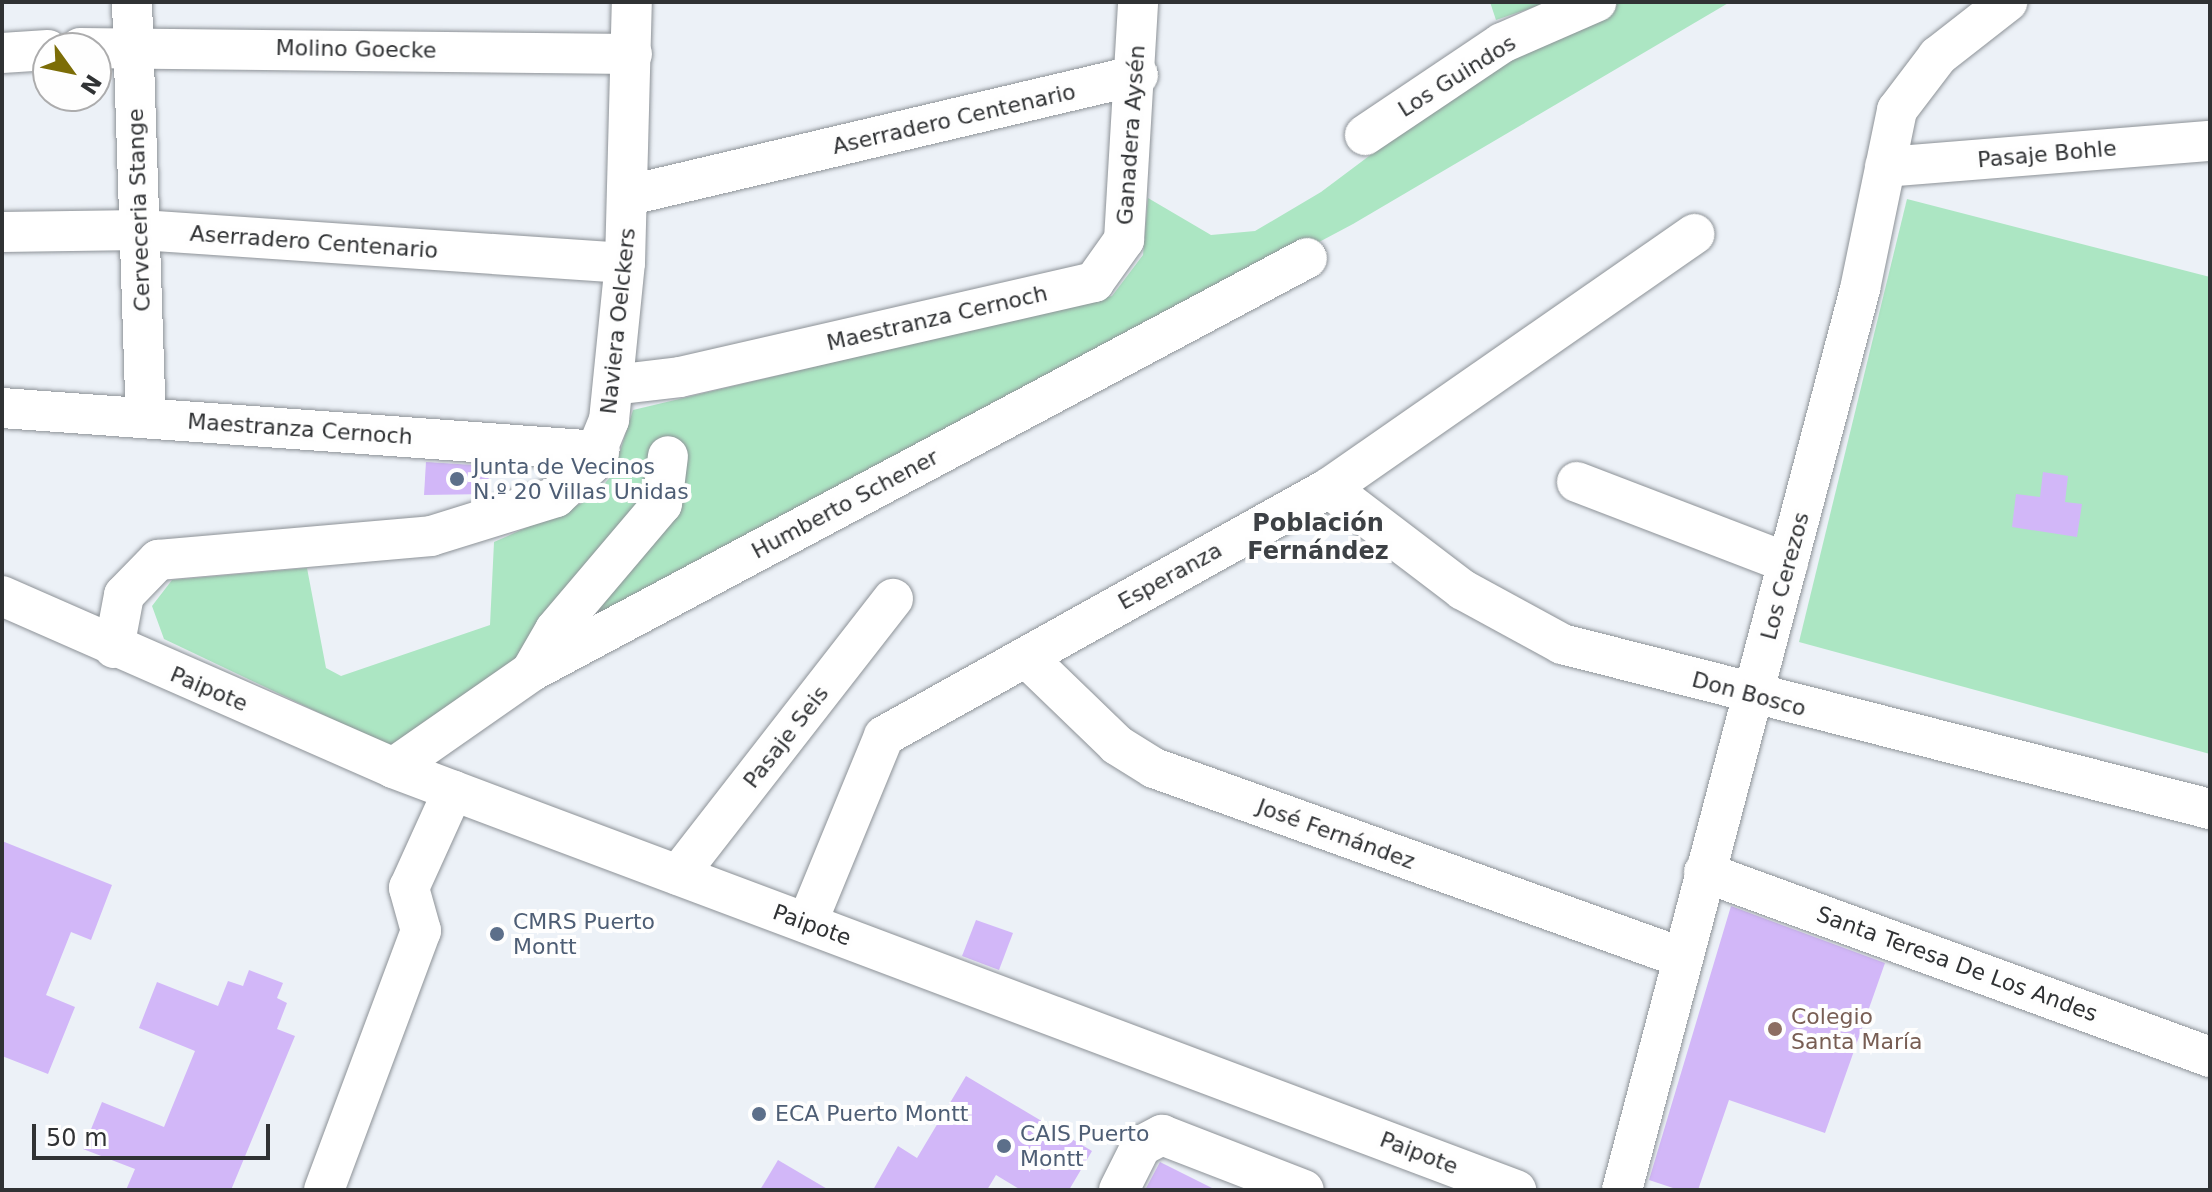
<!DOCTYPE html>
<html>
<head>
<meta charset="utf-8">
<style>
  body { margin:0 }
  #map { position:relative; width:2212px; height:1192px; overflow:hidden; background:#ecf1f7; font-family:"DejaVu Sans",sans-serif }
  div>[style] { position:absolute }
  .green>* { inset:0; background:#ace6c3 }
  .building>* { inset:0; background:#d2b7f8 }
  .roads { filter:drop-shadow(0 0 2px #8d9297) drop-shadow(0 0 2px #8d9297) }
  .minor>* { height:40px; margin:-20px; padding:0 20px; transform-origin:20px; border-radius:20px; background:#fff }
  .dots>* { width:22px; height:22px; translate:-50% -50%; box-sizing:border-box; border:4px solid #fefefe; border-radius:50% }
  span { translate:-50% -50%; white-space:nowrap; text-align:center; line-height:1.15; -webkit-text-stroke:8px #fefefe; paint-order:stroke }
  .street-label { font-size:22px; color:#303234 }
  .service-label { font-size:22px; color:#4e5e75 }
  .left { translate:0 -50%; text-align:left }
  .education-label { font-size:22px; color:#785e54 }
  .neighbourhood-label { font-size:24px; color:#3d4145; font-weight:700 }
  .frame { position:absolute; inset:0; border:4px solid #303234; pointer-events:none }
  .north { position:absolute; left:32px; top:32px; width:80px; height:80px; box-sizing:border-box; background:#fefefe; border:2px solid #acacad; border-radius:50%; rotate:123deg; font-size:22px; font-weight:700; line-height:32px; text-align:center; color:#303234 }
  .north::after { content:''; display:block; margin:auto; width:28px; height:36px; background:#7c6d07; clip-path:polygon(50% 0,100% 100%,50% 72%,0 100%) }
  .scale { position:absolute; left:32px; top:1124px; width:238px; height:36px; box-sizing:border-box; border:4px solid #303234; border-top:0; padding-left:10px; font-size:24px; line-height:28px; white-space:nowrap; color:#303234; -webkit-text-stroke:6px #fefefe; paint-order:stroke }
</style>
</head>
<body>
<div id="map">
  <div class="green">
    <div style="clip-path:polygon(1490px 2px,1549px 2px,1496px 20px)"></div>
    <div style="clip-path:polygon(1619px 2px,1730px 2px,1353px 224px,564px 643px,395px 749px,164px 639px,152px 606px,172px 580px,307px 568px,326px 668px,341px 676px,490px 625px,494px 542px,591px 499px,613px 474px,633px 410px,1112px 296px,1143px 255px,1148px 198px,1211px 235px,1255px 231px,1321px 192px,1508px 52px)"></div>
    <div style="clip-path:polygon(1907px 199px,2210px 277px,2210px 754px,1799px 642px)"></div>
  </div>
  <div class="building">
    <div style="clip-path:polygon(426px 462px,489px 466px,488px 494px,424px 495px)"></div>
    <div style="clip-path:polygon(2043px 472px,2068px 476px,2065px 502px,2082px 504px,2077px 537px,2012px 527px,2016px 494px,2040px 497px)"></div>
    <div style="clip-path:polygon(2px 841px,112px 885px,91px 940px,71px 932px,46px 995px,75px 1007px,48px 1074px,2px 1056px)"></div>
    <div style="clip-path:polygon(1731px 906px,1885px 963px,1825px 1133px,1729px 1100px,1698px 1190px,1679px 1190px,1649px 1180px)"></div>
    <div style="clip-path:polygon(976px 920px,1013px 933px,999px 970px,962px 956px)"></div>
    <div style="clip-path:polygon(249px 970px,283px 983px,277px 998px,287px 1003px,277px 1029px,295px 1036px,231px 1190px,126px 1190px,135px 1169px,83px 1149px,102px 1102px,164px 1127px,195px 1051px,139px 1028px,157px 982px,218px 1006px,228px 981px,243px 986px)"></div>
    <div style="clip-path:polygon(966px 1076px,1092px 1151px,1069px 1190px,1021px 1190px,996px 1175px,987px 1190px,873px 1190px,898px 1146px,917px 1158px)"></div>
    <div style="clip-path:polygon(778px 1160px,829px 1190px,760px 1190px)"></div>
    <div style="clip-path:polygon(1160px 1162px,1216px 1190px,1145px 1190px)"></div>
  </div>
  <div class="roads">
    <div class="minor">
      <div style="left:132px;top:2px;width:416px;rotate:88.1deg"></div>
      <div style="left:80px;top:48px;width:552px;rotate:0.62deg"></div>
      <div style="left:2px;top:53px;width:46px;rotate:-3.7deg"></div>
      <div style="left:1365px;top:135px;width:165px;rotate:-33.9deg"></div>
      <div style="left:1502px;top:43px;width:103px;rotate:-23.6deg"></div>
      <div style="left:1885px;top:167px;width:326px;rotate:-4.6deg"></div>
      <div style="left:630px;top:195px;width:522px;rotate:-13.29deg"></div>
      <div style="left:2px;top:232px;width:139px;rotate:-0.8deg"></div>
      <div style="left:141px;top:230px;width:485px;rotate:3.9deg"></div>
      <div style="left:613px;top:385px;width:67px;rotate:-6.8deg"></div>
      <div style="left:680px;top:377px;width:425px;rotate:-12.9deg"></div>
      <div style="left:1094px;top:282px;width:52px;rotate:-54.5deg"></div>
      <div style="left:1124px;top:240px;width:238px;rotate:-86.6deg"></div>
      <div style="left:2px;top:408px;width:599px;rotate:4.12deg"></div>
      <div style="left:1577px;top:482px;width:226px;rotate:21deg"></div>
      <div style="left:1329px;top:488px;width:168px;rotate:37.3deg"></div>
      <div style="left:1463px;top:590px;width:113px;rotate:28.6deg"></div>
      <div style="left:1562px;top:644px;width:669px;rotate:14.29deg"></div>
      <div style="left:2px;top:596px;width:427px;rotate:23.7deg"></div>
      <div style="left:393px;top:768px;width:1200px;rotate:20.6deg"></div>
      <div style="left:114px;top:648px;width:54px;rotate:-79.3deg"></div>
      <div style="left:124px;top:595px;width:49px;rotate:-45.8deg"></div>
      <div style="left:158px;top:560px;width:274px;rotate:-5deg"></div>
      <div style="left:431px;top:536px;width:131px;rotate:-17.3deg"></div>
      <div style="left:556px;top:497px;width:48px;rotate:-43.3deg"></div>
      <div style="left:591px;top:464px;width:48px;rotate:-67.8deg"></div>
      <div style="left:609px;top:420px;width:158px;rotate:-84.2deg"></div>
      <div style="left:625px;top:263px;width:261px;rotate:-88.5deg"></div>
      <div style="left:1026px;top:657px;width:127px;rotate:44deg"></div>
      <div style="left:1117px;top:745px;width:44px;rotate:31.9deg"></div>
      <div style="left:1154px;top:768px;width:559px;rotate:19.76deg"></div>
      <div style="left:532px;top:670px;width:46px;rotate:-60.1deg"></div>
      <div style="left:555px;top:630px;width:165px;rotate:-49.7deg"></div>
      <div style="left:662px;top:504px;width:48px;rotate:-82.9deg"></div>
      <div style="left:393px;top:768px;width:169px;rotate:-34.9deg"></div>
      <div style="left:532px;top:671px;width:878px;rotate:-28.05deg"></div>
      <div style="left:1704px;top:872px;width:539px;rotate:20.08deg"></div>
      <div style="left:678px;top:875px;width:350px;rotate:-52.1deg"></div>
      <div style="left:807px;top:923px;width:202px;rotate:-67.6deg"></div>
      <div style="left:884px;top:736px;width:509px;rotate:-29.13deg"></div>
      <div style="left:1329px;top:488px;width:445px;rotate:-34.8deg"></div>
      <div style="left:324px;top:1190px;width:277px;rotate:-69.5deg"></div>
      <div style="left:421px;top:931px;width:45px;rotate:-105.6deg"></div>
      <div style="left:409px;top:888px;width:107px;rotate:-65.6deg"></div>
      <div style="left:1119px;top:1190px;width:49px;rotate:-63.4deg"></div>
      <div style="left:1141px;top:1146px;width:24px;rotate:-28deg"></div>
      <div style="left:1162px;top:1135px;width:152px;rotate:21.2deg"></div>
      <div style="left:1622px;top:1190px;width:932px;rotate:-75.2deg"></div>
      <div style="left:1860px;top:289px;width:183px;rotate:-78.3deg"></div>
      <div style="left:1897px;top:110px;width:68px;rotate:-52.8deg"></div>
      <div style="left:1938px;top:56px;width:88px;rotate:-38deg"></div>
    </div>
  </div>
  <div class="dots">
    <div style="left:457px;top:479px;background:#5c6f8a"></div>
    <div style="left:497px;top:934px;background:#5c6f8a"></div>
    <div style="left:1775px;top:1029px;background:#8d6e63"></div>
    <div style="left:759px;top:1114px;background:#5c6f8a"></div>
    <div style="left:1004px;top:1146px;background:#5c6f8a"></div>
  </div>
  <div class="street-label">
    <span style="left:356px;top:49px;rotate:1deg">Molino Goecke</span>
    <span style="left:1457px;top:76px;rotate:-32deg">Los Guindos</span>
    <span style="left:954px;top:119px;rotate:-13deg">Aserradero Centenario</span>
    <span style="left:1131px;top:135px;rotate:-86deg">Ganadera Aysén</span>
    <span style="left:2047px;top:154px;rotate:-5deg">Pasaje Bohle</span>
    <span style="left:139px;top:210px;rotate:-92deg">Cerveceria Stange</span>
    <span style="left:314px;top:242px;rotate:4deg">Aserradero Centenario</span>
    <span style="left:937px;top:318px;rotate:-13deg">Maestranza Cernoch</span>
    <span style="left:618px;top:321px;rotate:-84deg">Naviera Oelckers</span>
    <span style="left:300px;top:429px;rotate:4deg">Maestranza Cernoch</span>
    <span style="left:845px;top:504px;rotate:-28deg">Humberto Schener</span>
    <span style="left:1170px;top:576px;rotate:-29deg">Esperanza</span>
    <span style="left:1785px;top:576px;rotate:-75deg">Los Cerezos</span>
    <span style="left:209px;top:689px;rotate:23deg">Paipote</span>
    <span style="left:1749px;top:694px;rotate:15deg">Don Bosco</span>
    <span style="left:786px;top:737px;rotate:-52deg">Pasaje Seis</span>
    <span style="left:1336px;top:834px;rotate:20deg">José Fernández</span>
    <span style="left:812px;top:925px;rotate:20deg">Paipote</span>
    <span style="left:1957px;top:964px;rotate:20deg">Santa Teresa De Los Andes</span>
    <span style="left:1419px;top:1153px;rotate:21deg">Paipote</span>
  </div>
  <div class="service-label">
    <span class="left" style="left:473px;top:479px">Junta de Vecinos<br>N.º 20 Villas Unidas</span>
    <span class="left" style="left:513px;top:934px">CMRS Puerto<br>Montt</span>
    <span class="left" style="left:775px;top:1114px">ECA Puerto Montt</span>
    <span class="left" style="left:1020px;top:1146px">CAIS Puerto<br>Montt</span>
  </div>
  <div class="education-label">
    <span class="left" style="left:1791px;top:1029px">Colegio<br>Santa María</span>
  </div>
  <div class="neighbourhood-label">
    <span style="left:1318px;top:538px">Población<br>Fernández</span>
  </div>
  <div class="frame"></div>
  <div class="north">N</div>
  <div class="scale">50 m</div>
</div>
</body>
</html>
